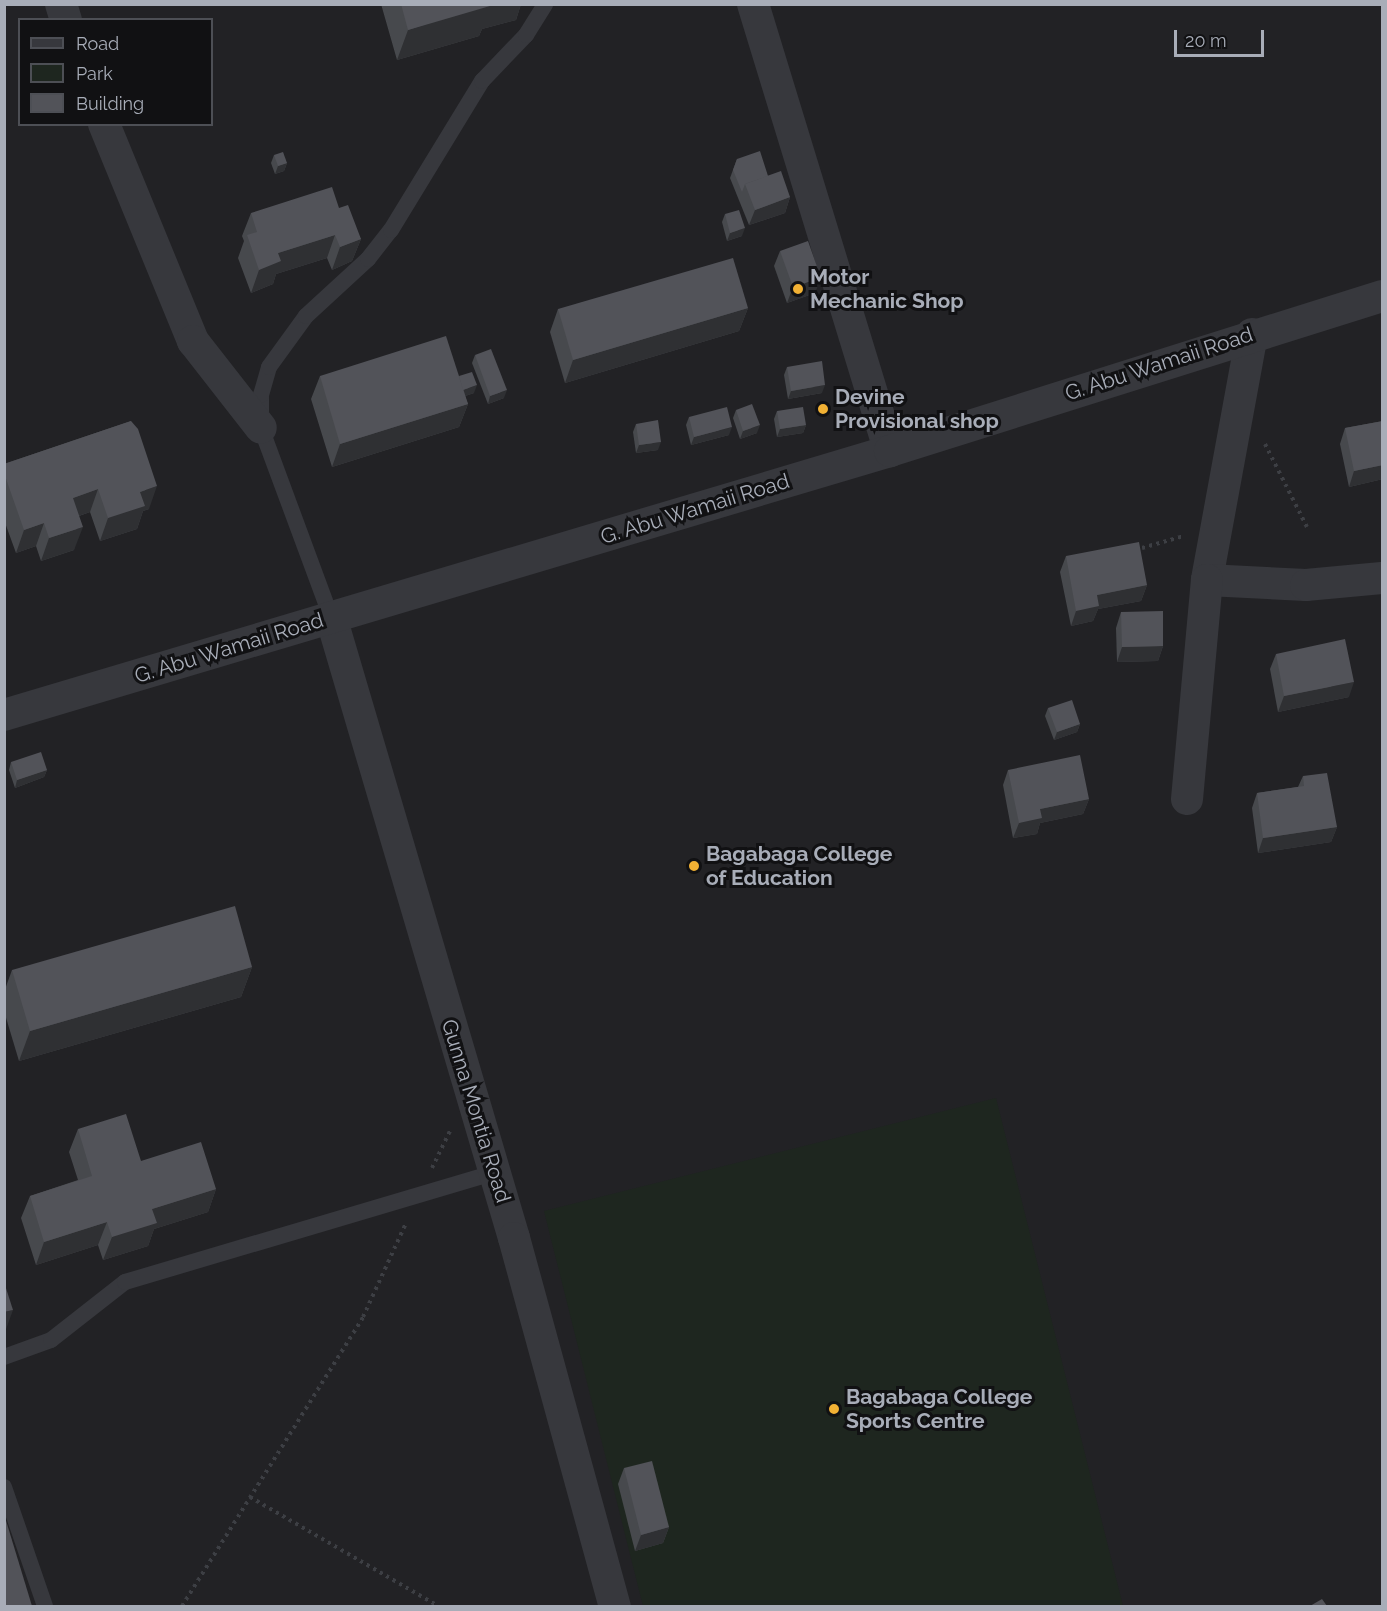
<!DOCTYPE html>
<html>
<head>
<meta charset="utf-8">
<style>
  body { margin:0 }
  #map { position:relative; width:1387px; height:1611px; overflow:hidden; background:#161618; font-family:Raleway,sans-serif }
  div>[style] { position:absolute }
  .built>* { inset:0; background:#222225 }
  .green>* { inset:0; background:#1e261f }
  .path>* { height:4px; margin-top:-2px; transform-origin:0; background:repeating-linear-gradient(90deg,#3d3f44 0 3px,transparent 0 7.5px) }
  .service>* { height:16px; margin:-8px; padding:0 8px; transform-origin:8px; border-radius:8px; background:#37383d }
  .minor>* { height:32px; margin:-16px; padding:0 16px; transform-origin:16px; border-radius:16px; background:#37383d }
  .wall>* { inset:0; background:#47494d }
  .shaded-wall>* { inset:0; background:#2f3033 }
  .building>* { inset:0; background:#525359 }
  .dots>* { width:16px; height:16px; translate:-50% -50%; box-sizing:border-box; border:3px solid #111113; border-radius:50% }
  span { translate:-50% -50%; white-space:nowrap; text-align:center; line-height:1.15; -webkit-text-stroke:6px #111113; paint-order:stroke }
  .poi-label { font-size:21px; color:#a8adb8; font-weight:700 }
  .left { translate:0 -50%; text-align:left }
  .street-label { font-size:21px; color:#a8adb8 }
  .frame { position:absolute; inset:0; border:6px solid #a8adb8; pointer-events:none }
  .legend { position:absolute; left:18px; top:18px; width:195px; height:108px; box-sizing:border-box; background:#111113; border:2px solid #4d4f55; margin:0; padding:8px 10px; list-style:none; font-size:18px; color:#a8adb8 }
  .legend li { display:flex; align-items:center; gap:12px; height:30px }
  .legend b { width:30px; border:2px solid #4d4f55 }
  .scale { position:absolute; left:1174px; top:30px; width:90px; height:27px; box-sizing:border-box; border:3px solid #a8adb8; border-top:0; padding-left:8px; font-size:18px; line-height:21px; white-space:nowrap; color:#a8adb8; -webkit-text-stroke:4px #111113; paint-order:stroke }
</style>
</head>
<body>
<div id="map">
  <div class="built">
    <div style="clip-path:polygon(evenodd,5px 5px,1382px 5px,1382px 1606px,5px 1606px,5px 5px,20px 20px,212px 20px,212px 124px,20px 124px,20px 20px)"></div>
  </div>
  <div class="green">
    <div style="clip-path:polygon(996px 1098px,1123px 1606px,643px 1606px,544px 1211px)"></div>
  </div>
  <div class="path">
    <div style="left:1265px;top:444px;width:93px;rotate:63.2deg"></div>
    <div style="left:1142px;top:548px;width:44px;rotate:-15.9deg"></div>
    <div style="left:432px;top:1168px;width:41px;rotate:-64.1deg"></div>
    <div style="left:250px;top:1497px;width:217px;rotate:30.1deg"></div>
    <div style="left:182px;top:1606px;width:341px;rotate:-57.9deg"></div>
    <div style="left:363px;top:1317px;width:103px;rotate:-65.4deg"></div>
  </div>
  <div class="service">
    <div style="left:331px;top:617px;width:202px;rotate:-110.3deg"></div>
    <div style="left:261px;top:428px;width:33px;rotate:-90deg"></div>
    <div style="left:261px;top:395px;width:29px;rotate:-74deg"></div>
    <div style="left:269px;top:367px;width:63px;rotate:-54deg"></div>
    <div style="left:306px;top:316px;width:84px;rotate:-42.6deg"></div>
    <div style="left:368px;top:259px;width:37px;rotate:-52deg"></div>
    <div style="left:391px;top:230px;width:175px;rotate:-58.6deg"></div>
    <div style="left:482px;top:81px;width:64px;rotate:-46.3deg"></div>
    <div style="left:526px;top:35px;width:36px;rotate:-58deg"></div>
    <div style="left:4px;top:1357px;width:50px;rotate:-19.9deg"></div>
    <div style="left:51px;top:1340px;width:94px;rotate:-38.1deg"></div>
    <div style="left:125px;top:1282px;width:385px;rotate:-16.5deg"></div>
    <div style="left:4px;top:1487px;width:126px;rotate:71deg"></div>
  </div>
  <div class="minor">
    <div style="left:61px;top:4px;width:17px;rotate:73deg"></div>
    <div style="left:753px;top:4px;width:468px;rotate:73deg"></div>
    <div style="left:104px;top:124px;width:235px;rotate:67.7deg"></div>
    <div style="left:193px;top:341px;width:110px;rotate:52deg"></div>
    <div style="left:1252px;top:334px;width:250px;rotate:100.4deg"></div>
    <div style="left:1207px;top:580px;width:99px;rotate:2.9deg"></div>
    <div style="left:1306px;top:585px;width:76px;rotate:-5.3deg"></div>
    <div style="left:331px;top:617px;width:647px;rotate:73.58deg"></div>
    <div style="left:514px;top:1238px;width:382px;rotate:74.7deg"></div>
    <div style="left:4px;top:715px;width:924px;rotate:-16.59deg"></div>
    <div style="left:890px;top:451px;width:516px;rotate:-17.49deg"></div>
    <div style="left:1187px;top:799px;width:220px;rotate:-84.8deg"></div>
  </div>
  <div class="wall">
    <div style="clip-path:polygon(381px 4px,521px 4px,516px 20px,482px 29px,479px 36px,397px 60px)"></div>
    <div style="clip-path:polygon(274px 155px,287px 163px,284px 171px,275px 174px,271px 163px)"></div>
    <div style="clip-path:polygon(737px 159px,768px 176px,790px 197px,785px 213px,749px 225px,730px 178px)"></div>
    <div style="clip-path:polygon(339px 208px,361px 239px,352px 261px,332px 270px,327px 258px,276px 274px,273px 284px,251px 293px,238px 258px,244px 241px,242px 236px,251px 213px)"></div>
    <div style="clip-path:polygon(725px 214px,742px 236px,727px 241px,722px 222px)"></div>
    <div style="clip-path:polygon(780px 251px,815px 293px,787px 303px,774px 266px)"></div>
    <div style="clip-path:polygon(748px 308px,739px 331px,565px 383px,550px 332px,558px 309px)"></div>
    <div style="clip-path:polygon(475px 355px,504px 398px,488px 404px,472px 363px)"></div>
    <div style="clip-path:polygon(787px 367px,822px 393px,788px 399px,784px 375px)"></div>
    <div style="clip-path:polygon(320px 376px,459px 376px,474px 393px,465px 396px,468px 404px,459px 427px,332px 467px,311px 399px)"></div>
    <div style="clip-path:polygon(736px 410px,757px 433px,740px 439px,733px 418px)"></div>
    <div style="clip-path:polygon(777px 411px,806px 425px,803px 433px,777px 437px,774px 419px)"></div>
    <div style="clip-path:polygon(689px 417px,729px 435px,691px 445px,686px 425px)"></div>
    <div style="clip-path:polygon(131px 421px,149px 509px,143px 511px,137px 529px,100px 541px,90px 512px,79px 516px,74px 550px,41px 561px,36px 546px,16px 553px,4px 520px,4px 464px)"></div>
    <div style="clip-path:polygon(1383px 421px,1383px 479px,1349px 487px,1340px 444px,1345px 428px)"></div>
    <div style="clip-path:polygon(636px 424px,658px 450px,636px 453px,633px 432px)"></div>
    <div style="clip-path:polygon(1066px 556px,1147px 585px,1141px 601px,1098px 609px,1093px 621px,1071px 626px,1060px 572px)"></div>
    <div style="clip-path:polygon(1121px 612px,1163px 646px,1158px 661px,1117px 662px,1116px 628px)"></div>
    <div style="clip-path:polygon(1276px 654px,1349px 697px,1278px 712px,1270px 669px)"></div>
    <div style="clip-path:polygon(1048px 708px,1080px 724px,1077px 732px,1054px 740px,1045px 716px)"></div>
    <div style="clip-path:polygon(11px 762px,47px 770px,44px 777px,15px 788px,9px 770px)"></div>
    <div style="clip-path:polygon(1008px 770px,1089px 799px,1083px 814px,1040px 823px,1037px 834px,1013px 838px,1003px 785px)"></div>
    <div style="clip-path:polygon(1303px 776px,1337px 827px,1331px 842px,1258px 853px,1252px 808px,1257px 793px,1298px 787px)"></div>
    <div style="clip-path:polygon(252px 967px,241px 997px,19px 1061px,4px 1011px,4px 992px,12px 970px)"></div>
    <div style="clip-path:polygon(78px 1129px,141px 1161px,216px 1189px,208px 1212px,154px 1229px,148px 1246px,103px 1260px,98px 1245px,36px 1265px,21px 1218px,30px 1196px,78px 1180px,69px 1152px)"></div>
    <div style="clip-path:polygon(624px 1468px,669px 1527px,663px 1543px,635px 1551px,618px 1484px)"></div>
  </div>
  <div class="shaded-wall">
    <div style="clip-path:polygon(487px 4px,521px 4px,516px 20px,482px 29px,479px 36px,397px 60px,408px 30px)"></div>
    <div style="clip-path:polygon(287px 163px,284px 171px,275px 174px,278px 166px)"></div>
    <div style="clip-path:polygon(790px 197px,785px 213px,749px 225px,755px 210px)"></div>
    <div style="clip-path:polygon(745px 228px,742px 236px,727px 241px,730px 233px)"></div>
    <div style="clip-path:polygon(335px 235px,327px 258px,276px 274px,273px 284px,251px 293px,259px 270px,278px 253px)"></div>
    <div style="clip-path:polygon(361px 239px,352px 261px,332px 270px,340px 247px)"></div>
    <div style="clip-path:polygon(821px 278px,815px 293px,787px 303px,793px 287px)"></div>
    <div style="clip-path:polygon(748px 308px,739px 331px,565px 383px,573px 360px)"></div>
    <div style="clip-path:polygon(477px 385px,474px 393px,454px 400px,457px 392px)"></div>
    <div style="clip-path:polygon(825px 385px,822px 393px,788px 399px,791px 391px)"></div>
    <div style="clip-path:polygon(507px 390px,504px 398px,488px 404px,490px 396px)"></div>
    <div style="clip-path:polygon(468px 404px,459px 427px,332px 467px,340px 444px)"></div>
    <div style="clip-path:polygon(760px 425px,757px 433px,740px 439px,743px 431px)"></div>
    <div style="clip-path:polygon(806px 425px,803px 433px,777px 437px,780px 429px)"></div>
    <div style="clip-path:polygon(732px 427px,729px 435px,691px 445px,694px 437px)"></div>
    <div style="clip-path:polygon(661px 442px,658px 450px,636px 453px,639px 445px)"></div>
    <div style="clip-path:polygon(1383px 465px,1383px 479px,1349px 487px,1354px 471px)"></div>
    <div style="clip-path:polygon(157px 486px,149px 509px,143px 511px,137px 529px,100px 541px,108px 518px,140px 492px)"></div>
    <div style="clip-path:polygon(98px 489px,90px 512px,64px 521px,73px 498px)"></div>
    <div style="clip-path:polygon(44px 523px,36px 546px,16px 553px,24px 530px)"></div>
    <div style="clip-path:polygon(83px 527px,74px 550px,41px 561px,49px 538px)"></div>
    <div style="clip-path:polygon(1147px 585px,1141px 601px,1098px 609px,1093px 621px,1071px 626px,1076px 611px,1097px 595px)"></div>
    <div style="clip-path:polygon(1163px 646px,1158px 661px,1117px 662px,1122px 647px)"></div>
    <div style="clip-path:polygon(1354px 682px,1349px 697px,1278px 712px,1284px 696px)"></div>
    <div style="clip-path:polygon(1080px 724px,1077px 732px,1054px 740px,1057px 732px)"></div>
    <div style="clip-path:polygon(47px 770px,44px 777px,15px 788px,17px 780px)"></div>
    <div style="clip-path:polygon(1089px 799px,1083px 814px,1040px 823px,1037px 834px,1013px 838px,1019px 823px,1040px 809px)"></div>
    <div style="clip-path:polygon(1337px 827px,1331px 842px,1258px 853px,1263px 838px)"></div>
    <div style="clip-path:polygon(252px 967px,241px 997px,19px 1061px,30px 1031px)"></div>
    <div style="clip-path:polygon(216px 1189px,208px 1212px,154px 1229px,148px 1246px,103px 1260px,112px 1237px,152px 1209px)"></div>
    <div style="clip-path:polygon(107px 1222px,98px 1245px,36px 1265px,44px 1242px)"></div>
    <div style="clip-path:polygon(13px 1310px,5px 1332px,4px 1312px)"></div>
    <div style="clip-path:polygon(669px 1527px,663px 1543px,635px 1551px,641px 1535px)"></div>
  </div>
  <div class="building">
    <div style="clip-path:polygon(401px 4px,490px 4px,490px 6px,408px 30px)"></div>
    <div style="clip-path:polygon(760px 151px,768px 176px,745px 184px,742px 192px,733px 170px,737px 159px)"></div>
    <div style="clip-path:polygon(283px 152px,287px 163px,278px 166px,274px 155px)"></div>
    <div style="clip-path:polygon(781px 171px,790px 197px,755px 210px,745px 184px)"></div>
    <div style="clip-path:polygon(332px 187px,339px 208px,348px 205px,361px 239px,340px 247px,335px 235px,278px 253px,281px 261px,259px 270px,247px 235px,257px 232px,251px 213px)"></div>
    <div style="clip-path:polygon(739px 210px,745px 228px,730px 233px,725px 214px)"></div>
    <div style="clip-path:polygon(808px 241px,821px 278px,793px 287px,780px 251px)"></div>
    <div style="clip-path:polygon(733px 258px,748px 308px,573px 360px,558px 309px)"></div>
    <div style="clip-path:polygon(446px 336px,468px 404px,340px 444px,320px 376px)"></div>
    <div style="clip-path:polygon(491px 349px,507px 390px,490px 396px,475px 355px)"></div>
    <div style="clip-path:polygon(822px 361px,825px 385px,791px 391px,787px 367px)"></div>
    <div style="clip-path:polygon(472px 372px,477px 385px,463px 390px,459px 376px)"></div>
    <div style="clip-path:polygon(752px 404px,760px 425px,743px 431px,736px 410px)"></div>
    <div style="clip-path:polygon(727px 407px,732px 427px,694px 437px,689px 417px)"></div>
    <div style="clip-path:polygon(803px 407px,806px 425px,780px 429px,777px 411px)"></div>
    <div style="clip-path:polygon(658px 420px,661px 442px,639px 445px,636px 424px)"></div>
    <div style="clip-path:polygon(131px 421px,138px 429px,157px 486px,140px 492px,145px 506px,108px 518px,98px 489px,73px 498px,83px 527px,49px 538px,44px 523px,24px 530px,4px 473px,4px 464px)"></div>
    <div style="clip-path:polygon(1383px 421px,1383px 465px,1354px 471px,1345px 428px)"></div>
    <div style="clip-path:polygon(1139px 542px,1147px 585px,1097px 595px,1099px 606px,1076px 611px,1066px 556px)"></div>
    <div style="clip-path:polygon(1163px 611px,1163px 646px,1122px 647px,1121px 612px)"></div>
    <div style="clip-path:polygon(1345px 639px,1354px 682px,1284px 696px,1276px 654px)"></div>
    <div style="clip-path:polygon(1072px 700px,1080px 724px,1057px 732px,1048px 708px)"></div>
    <div style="clip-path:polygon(41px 752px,47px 770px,17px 780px,11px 762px)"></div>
    <div style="clip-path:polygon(1080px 755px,1089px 799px,1040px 809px,1042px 818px,1019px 823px,1008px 770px)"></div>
    <div style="clip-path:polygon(1327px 773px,1337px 827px,1263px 838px,1257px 793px,1304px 786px,1303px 776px)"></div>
    <div style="clip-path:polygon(235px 906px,252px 967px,30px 1031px,12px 970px)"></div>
    <div style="clip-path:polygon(126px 1114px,141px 1161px,201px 1142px,216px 1189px,152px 1209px,157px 1223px,112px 1237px,107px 1222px,44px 1242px,30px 1196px,92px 1176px,78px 1129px)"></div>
    <div style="clip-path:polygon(4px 1282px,13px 1310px,4px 1312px)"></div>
    <div style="clip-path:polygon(652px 1461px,669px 1527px,641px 1535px,624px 1468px)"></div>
    <div style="clip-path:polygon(4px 1514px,32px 1606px,4px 1606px)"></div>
    <div style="clip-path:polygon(1322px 1599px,1327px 1606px,1310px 1606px)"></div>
  </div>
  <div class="dots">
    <div style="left:798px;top:289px;background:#f2b134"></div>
    <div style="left:823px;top:409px;background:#f2b134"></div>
    <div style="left:694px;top:866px;background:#f2b134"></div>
    <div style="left:834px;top:1409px;background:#f2b134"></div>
  </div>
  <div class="poi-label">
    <span class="left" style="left:810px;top:289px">Motor<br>Mechanic Shop</span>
    <span class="left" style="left:835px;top:409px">Devine<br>Provisional shop</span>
    <span class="left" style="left:706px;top:866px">Bagabaga College<br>of Education</span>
    <span class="left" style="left:846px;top:1409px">Bagabaga College<br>Sports Centre</span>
  </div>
  <div class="street-label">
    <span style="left:1159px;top:364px;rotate:-18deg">G. Abu Wamaii Road</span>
    <span style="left:695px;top:509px;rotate:-17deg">G. Abu Wamaii Road</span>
    <span style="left:229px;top:648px;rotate:-17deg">G. Abu Wamaii Road</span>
    <span style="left:476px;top:1111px;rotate:73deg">Gunna Montia Road</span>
  </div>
  <div class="frame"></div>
  <ul class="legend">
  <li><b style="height:8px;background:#37383d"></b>Road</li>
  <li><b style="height:16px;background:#1e261f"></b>Park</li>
  <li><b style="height:16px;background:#525359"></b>Building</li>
  </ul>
  <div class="scale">20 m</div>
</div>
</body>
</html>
